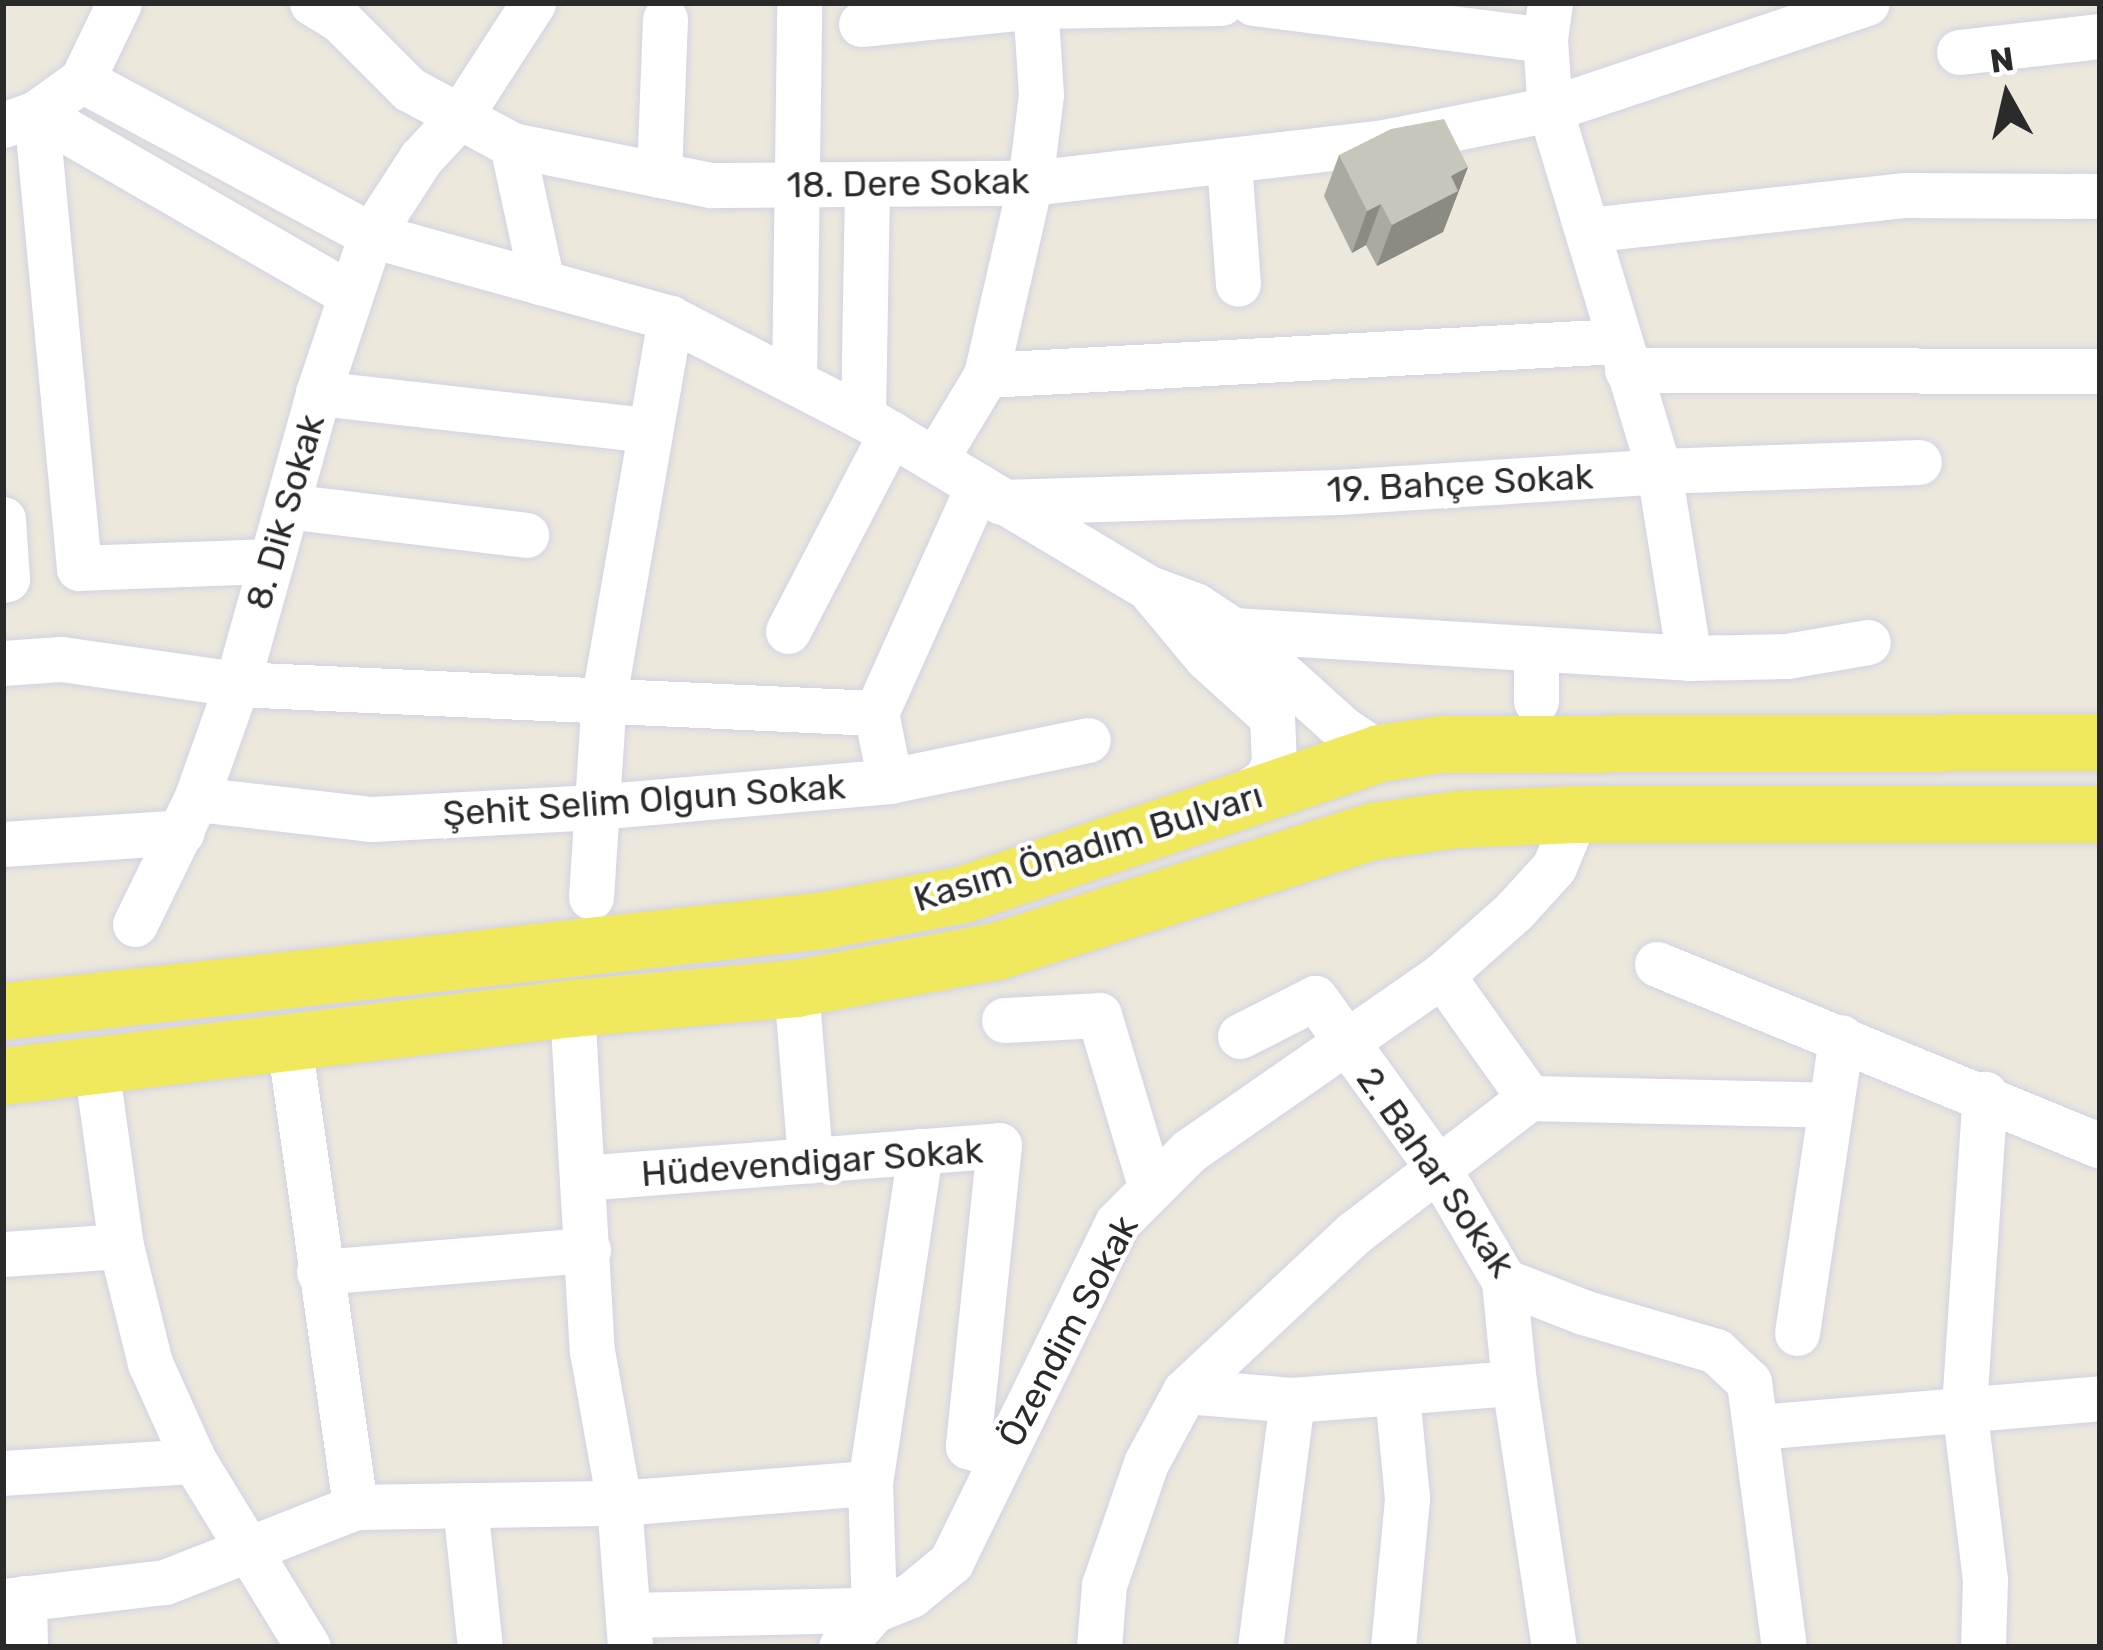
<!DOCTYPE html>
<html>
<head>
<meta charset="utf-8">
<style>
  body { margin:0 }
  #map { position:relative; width:2103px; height:1650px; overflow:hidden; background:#ece8dc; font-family:Rubik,sans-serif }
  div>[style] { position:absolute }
  .roads { filter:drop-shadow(0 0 3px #d2d2e3) drop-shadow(0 0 3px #d2d2e3) }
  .minor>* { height:45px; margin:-22.5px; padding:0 22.5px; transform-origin:22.5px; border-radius:22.5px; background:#fff }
  .major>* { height:57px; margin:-28.5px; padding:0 28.5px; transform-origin:28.5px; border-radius:28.5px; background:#f1e95d }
  .wall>* { inset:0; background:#abaaa1 }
  .shaded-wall>* { inset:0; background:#8b8b83 }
  .building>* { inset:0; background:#c7c6bb }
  span { translate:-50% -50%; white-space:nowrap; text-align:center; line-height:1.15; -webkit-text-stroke:9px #fff; paint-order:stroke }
  .street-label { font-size:36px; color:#2a2a2a }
  .frame { position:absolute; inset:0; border:6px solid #2a2a2a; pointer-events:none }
  .north { position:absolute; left:1947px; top:36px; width:120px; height:120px; -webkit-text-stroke:9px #fff; paint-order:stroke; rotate:352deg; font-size:33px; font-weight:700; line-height:48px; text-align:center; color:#2a2a2a }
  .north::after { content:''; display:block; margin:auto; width:42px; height:54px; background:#2a2a2a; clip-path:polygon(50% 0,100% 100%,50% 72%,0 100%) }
</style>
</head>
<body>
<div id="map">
  <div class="roads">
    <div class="minor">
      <div style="left:312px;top:3px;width:33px;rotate:31deg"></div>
      <div style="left:340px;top:20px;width:98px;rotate:45deg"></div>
      <div style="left:409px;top:89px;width:117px;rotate:28.5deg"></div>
      <div style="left:512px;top:145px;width:203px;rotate:11.4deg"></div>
      <div style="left:711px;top:185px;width:319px;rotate:-0.4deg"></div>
      <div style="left:1030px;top:183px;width:356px;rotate:-6.6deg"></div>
      <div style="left:1384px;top:142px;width:169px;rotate:-11.2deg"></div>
      <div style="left:1550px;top:109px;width:334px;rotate:-18.5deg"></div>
      <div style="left:1253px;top:3px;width:294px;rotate:7.2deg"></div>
      <div style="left:1550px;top:3px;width:37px;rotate:98deg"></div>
      <div style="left:1545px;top:40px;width:69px;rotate:85.9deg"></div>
      <div style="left:1550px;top:109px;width:378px;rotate:73.2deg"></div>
      <div style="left:1659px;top:471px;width:189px;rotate:80.9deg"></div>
      <div style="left:861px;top:24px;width:175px;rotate:-5.9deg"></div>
      <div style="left:1035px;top:6px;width:186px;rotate:-0.9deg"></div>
      <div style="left:1959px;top:52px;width:142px;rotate:-6.5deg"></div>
      <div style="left:82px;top:80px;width:328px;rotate:28.2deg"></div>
      <div style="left:371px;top:235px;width:310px;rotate:15.5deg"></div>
      <div style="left:670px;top:318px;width:217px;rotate:27.2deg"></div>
      <div style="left:863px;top:417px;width:333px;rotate:30.9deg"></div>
      <div style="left:1149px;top:588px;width:49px;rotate:20.3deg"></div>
      <div style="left:1195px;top:605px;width:45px;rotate:33.3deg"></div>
      <div style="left:1233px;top:630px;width:148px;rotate:42deg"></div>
      <div style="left:1343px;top:729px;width:43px;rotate:33.7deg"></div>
      <div style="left:36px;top:113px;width:457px;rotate:84.6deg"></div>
      <div style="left:79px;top:568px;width:192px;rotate:-2.1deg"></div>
      <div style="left:36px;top:113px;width:362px;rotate:30deg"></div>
      <div style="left:3px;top:125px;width:35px;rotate:-20deg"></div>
      <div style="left:36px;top:113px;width:57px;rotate:-35.7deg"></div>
      <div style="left:82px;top:80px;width:85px;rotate:-64.3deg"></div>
      <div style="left:512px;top:145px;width:141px;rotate:77.7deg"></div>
      <div style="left:1229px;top:162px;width:122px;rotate:85.8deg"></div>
      <div style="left:659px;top:175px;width:156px;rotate:-87.8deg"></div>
      <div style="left:1587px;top:230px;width:320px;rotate:-6.3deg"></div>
      <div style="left:1905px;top:195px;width:195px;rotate:0.3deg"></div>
      <div style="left:1627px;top:370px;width:473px;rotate:0.1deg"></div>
      <div style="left:986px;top:375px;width:632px;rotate:-3.08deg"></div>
      <div style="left:794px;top:381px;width:378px;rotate:-89.2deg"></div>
      <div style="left:318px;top:393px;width:334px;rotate:6.4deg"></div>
      <div style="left:863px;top:417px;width:232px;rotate:-89deg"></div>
      <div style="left:936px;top:458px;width:97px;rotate:-58.9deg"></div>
      <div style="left:986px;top:375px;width:197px;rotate:-77.1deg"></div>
      <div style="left:1030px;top:183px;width:89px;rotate:-82.9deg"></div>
      <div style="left:1041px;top:95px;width:92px;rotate:-93.7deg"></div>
      <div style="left:1001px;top:502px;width:337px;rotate:-1.7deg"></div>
      <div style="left:1338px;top:492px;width:322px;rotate:-3.7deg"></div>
      <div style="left:1659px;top:471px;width:260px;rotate:-2deg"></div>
      <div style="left:287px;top:506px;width:241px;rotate:6.9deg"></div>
      <div style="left:3px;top:519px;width:60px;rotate:86.2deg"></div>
      <div style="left:7px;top:579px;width:4px;rotate:166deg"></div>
      <div style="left:1151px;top:591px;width:86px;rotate:50.2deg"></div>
      <div style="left:1206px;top:657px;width:89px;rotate:42.3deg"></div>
      <div style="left:1272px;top:717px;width:47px;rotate:87.6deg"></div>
      <div style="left:1274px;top:764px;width:17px;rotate:118deg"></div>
      <div style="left:1266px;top:779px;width:36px;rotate:144deg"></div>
      <div style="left:1233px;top:630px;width:457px;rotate:3.5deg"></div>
      <div style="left:1689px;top:658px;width:98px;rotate:-1.2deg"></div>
      <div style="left:1787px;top:656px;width:82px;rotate:-9.8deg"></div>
      <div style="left:788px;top:631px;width:223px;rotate:-62.5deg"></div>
      <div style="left:1536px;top:649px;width:52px;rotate:90deg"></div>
      <div style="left:3px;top:663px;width:58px;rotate:-3.9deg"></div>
      <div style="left:61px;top:659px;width:178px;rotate:8.1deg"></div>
      <div style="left:237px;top:684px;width:640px;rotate:2.6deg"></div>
      <div style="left:876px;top:713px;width:69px;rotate:78.4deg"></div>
      <div style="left:876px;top:713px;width:249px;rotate:-65.8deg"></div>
      <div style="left:196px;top:799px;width:177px;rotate:6.5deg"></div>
      <div style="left:372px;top:819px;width:223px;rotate:-3.1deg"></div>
      <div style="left:595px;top:807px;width:296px;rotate:-5deg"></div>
      <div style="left:890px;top:781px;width:202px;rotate:-11.7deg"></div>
      <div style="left:3px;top:844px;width:179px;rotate:-3.8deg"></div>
      <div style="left:591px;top:897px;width:200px;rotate:-86.3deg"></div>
      <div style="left:604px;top:697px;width:385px;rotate:-80.1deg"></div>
      <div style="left:135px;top:924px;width:139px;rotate:-64deg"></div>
      <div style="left:196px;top:799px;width:122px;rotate:-70.4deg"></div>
      <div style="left:237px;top:684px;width:302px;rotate:-74.4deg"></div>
      <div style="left:318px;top:393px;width:167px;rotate:-71.5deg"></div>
      <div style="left:371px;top:235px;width:92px;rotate:-57deg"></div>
      <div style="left:421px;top:158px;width:57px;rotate:-47.1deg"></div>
      <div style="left:460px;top:116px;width:135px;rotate:-57.1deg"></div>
      <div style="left:1657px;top:964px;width:479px;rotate:22.3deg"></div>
      <div style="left:1442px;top:975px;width:151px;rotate:54.7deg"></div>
      <div style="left:796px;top:988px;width:173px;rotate:85.3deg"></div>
      <div style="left:572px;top:1008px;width:344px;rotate:86.7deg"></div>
      <div style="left:592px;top:1351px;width:154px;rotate:79.9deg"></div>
      <div style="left:619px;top:1503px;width:144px;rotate:85.6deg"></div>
      <div style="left:1004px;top:1020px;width:95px;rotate:-3deg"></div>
      <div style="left:1099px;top:1015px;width:181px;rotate:73.3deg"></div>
      <div style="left:1240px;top:1036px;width:84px;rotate:-26.9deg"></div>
      <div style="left:1315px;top:998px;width:212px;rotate:54.2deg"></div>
      <div style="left:1439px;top:1170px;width:129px;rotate:59.6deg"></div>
      <div style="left:1504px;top:1281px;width:85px;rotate:21.4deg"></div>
      <div style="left:1583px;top:1312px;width:139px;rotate:16.3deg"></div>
      <div style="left:1716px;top:1351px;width:45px;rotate:43.2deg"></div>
      <div style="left:1749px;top:1382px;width:267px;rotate:82.5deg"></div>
      <div style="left:289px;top:1042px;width:470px;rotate:81.9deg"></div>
      <div style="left:96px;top:1066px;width:182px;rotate:82.1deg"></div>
      <div style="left:121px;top:1246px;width:121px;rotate:76.1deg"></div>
      <div style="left:150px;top:1363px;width:107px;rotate:65.8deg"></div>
      <div style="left:194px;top:1461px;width:218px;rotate:58.5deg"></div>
      <div style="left:583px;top:1178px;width:417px;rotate:-4.5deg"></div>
      <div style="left:999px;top:1145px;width:303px;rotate:95.9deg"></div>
      <div style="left:968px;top:1446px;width:35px;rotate:18deg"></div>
      <div style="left:3px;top:1254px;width:118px;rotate:-3.9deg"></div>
      <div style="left:319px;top:1272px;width:270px;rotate:-4.7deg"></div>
      <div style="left:1504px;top:1281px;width:102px;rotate:84.4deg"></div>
      <div style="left:1514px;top:1383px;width:267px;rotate:81.4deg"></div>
      <div style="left:1797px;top:1333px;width:299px;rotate:-81.5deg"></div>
      <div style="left:1185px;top:1391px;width:107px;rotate:4.8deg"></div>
      <div style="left:1292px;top:1400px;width:223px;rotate:-4.4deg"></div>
      <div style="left:1758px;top:1427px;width:343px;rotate:-4.8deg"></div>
      <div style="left:3px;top:1473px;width:191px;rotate:-3.6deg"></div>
      <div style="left:465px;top:1505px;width:143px;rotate:84deg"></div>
      <div style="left:24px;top:1598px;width:49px;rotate:88.8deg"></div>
      <div style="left:3px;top:1601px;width:163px;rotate:-6.7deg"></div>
      <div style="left:165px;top:1582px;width:204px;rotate:-21.5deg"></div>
      <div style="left:355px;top:1507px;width:264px;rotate:-0.9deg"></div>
      <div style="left:619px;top:1503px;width:252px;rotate:-4.6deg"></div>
      <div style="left:629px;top:1615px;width:245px;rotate:-1.2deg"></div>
      <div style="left:874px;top:1610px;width:40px;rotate:-22deg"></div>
      <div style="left:911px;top:1595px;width:52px;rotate:-39.5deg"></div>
      <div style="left:951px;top:1562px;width:377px;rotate:-63.9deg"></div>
      <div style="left:1117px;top:1223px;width:102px;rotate:-45deg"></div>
      <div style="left:1189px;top:1151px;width:308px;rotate:-34.8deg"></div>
      <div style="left:1442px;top:975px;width:96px;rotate:-41.6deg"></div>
      <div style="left:1514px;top:911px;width:59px;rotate:-47.7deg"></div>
      <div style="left:1554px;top:867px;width:57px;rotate:-67.5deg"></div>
      <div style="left:841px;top:1647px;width:50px;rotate:-48.3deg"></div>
      <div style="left:874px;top:1610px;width:127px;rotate:-91.8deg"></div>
      <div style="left:870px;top:1483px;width:336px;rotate:-81.4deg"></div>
      <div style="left:1099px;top:1647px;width:62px;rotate:-85.4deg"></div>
      <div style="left:1104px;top:1585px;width:129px;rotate:-71deg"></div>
      <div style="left:1146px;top:1463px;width:82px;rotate:-61.6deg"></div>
      <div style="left:1185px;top:1391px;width:231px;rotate:-43.1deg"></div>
      <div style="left:1354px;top:1233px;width:221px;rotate:-37.6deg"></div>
      <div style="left:1529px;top:1098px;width:301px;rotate:1.3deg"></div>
      <div style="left:1260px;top:1647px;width:249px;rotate:-82.6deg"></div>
      <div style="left:1393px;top:1647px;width:150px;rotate:-84.6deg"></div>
      <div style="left:1407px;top:1498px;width:104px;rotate:-95.5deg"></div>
      <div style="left:1983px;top:1647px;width:67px;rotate:-88.3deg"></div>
      <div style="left:1985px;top:1580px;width:174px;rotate:-96.9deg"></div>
      <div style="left:1964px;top:1407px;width:314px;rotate:-86.2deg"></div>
    </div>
    <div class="major">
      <div style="left:3px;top:1011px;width:825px;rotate:-6.33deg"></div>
      <div style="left:823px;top:920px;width:142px;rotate:-10.5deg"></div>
      <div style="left:963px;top:894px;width:439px;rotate:-18.7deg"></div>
      <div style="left:1379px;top:753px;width:63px;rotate:-8.3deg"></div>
      <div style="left:1441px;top:744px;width:659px;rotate:-0.17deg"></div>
      <div style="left:3px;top:1076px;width:573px;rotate:-6.81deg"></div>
      <div style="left:572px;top:1008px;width:225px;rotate:-5.1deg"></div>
      <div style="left:796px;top:988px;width:203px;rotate:-10.5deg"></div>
      <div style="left:996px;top:951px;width:395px;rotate:-17.7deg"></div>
      <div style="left:1372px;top:831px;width:86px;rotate:-8deg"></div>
      <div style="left:1457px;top:819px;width:119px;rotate:-2.4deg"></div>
      <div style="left:1576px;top:814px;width:524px"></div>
    </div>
  </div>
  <div class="wall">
    <div style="clip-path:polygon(1339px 155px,1468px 167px,1443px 232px,1377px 266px,1366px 245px,1352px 253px,1324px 196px)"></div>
  </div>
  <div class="shaded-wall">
    <div style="clip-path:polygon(1468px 167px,1443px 232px,1377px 266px,1392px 225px,1451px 176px)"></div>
    <div style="clip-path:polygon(1381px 204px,1366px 245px,1352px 253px,1367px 211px)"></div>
  </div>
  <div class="building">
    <div style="clip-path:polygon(1444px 119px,1468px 167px,1451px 176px,1458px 191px,1392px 225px,1381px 204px,1367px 211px,1339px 155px,1391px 129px)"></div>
  </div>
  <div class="street-label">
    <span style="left:908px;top:183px;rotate:-1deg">18. Dere Sokak</span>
    <span style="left:1460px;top:483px;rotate:-3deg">19. Bahçe Sokak</span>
    <span style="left:285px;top:512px;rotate:-74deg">8. Dik Sokak</span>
    <span style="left:644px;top:800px;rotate:-4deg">Şehit Selim Olgun Sokak</span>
    <span style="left:1088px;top:847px;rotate:-17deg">Kasım Önadım Bulvarı</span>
    <span style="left:812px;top:1162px;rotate:-4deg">Hüdevendigar Sokak</span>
    <span style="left:1436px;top:1172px;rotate:55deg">2. Bahar Sokak</span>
    <span style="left:1068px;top:1331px;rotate:-62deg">Özendim Sokak</span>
  </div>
  <div class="frame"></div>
  <div class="north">N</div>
</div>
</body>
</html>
